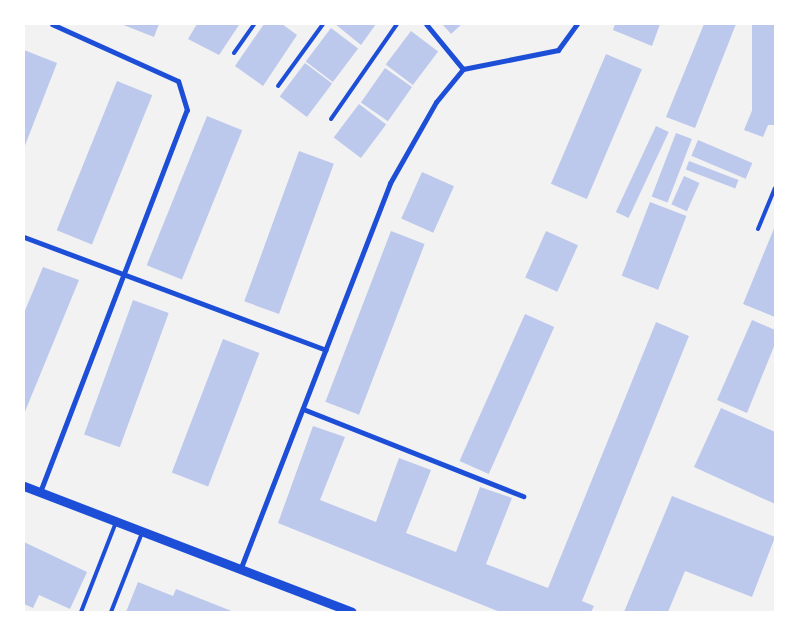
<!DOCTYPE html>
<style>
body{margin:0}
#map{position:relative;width:799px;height:636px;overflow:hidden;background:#f2f2f2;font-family:Rubik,sans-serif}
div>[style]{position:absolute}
.building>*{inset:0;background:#bdc9ec;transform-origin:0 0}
.service>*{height:4px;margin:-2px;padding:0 2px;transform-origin:2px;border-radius:2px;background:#1d4ed8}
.minor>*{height:5px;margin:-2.5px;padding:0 2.5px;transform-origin:2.5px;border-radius:2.5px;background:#1d4ed8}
.tertiary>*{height:9px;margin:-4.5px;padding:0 4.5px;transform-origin:4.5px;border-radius:4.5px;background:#1d4ed8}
span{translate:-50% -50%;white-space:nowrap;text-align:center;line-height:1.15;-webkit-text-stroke:4px #fff;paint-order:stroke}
.frame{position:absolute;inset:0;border:25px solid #fff;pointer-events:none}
</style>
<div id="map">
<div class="building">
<div style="clip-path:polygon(121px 24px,159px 24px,154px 37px)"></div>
<div style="clip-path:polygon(197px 24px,238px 24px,239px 25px,219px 55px,188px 39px)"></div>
<div style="clip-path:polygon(264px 24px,282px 24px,297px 35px,263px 86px,235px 66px)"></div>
<div style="clip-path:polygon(335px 24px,376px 24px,361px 45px)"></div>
<div style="clip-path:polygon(442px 24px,462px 24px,451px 34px)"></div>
<div style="clip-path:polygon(615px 24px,660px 24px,652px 46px,613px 30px)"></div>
<div style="clip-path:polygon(704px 24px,736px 24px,695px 128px,666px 117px)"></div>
<div style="left:752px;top:24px;width:22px;height:101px"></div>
<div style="left:331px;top:28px;width:34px;height:42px;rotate:37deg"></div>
<div style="left:411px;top:31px;width:34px;height:42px;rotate:37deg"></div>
<div style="clip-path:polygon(24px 50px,57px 63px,24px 148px)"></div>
<div style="left:606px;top:54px;width:39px;height:141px;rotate:23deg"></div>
<div style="clip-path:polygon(775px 55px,775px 108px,763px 137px,744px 130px)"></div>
<div style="left:305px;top:63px;width:34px;height:42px;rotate:37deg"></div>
<div style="left:385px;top:68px;width:33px;height:42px;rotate:35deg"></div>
<div style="left:117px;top:81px;width:38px;height:161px;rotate:22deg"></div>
<div style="left:359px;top:104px;width:34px;height:42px;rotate:37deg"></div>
<div style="left:207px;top:116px;width:38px;height:161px;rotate:22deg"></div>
<div style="left:656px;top:126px;width:14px;height:95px;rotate:25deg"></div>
<div style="left:676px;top:133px;width:17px;height:68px;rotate:21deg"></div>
<div style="left:698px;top:140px;width:59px;height:17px;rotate:23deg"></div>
<div style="left:299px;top:151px;width:37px;height:160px;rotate:20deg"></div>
<div style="left:689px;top:161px;width:53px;height:9px;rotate:21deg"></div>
<div style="left:422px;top:172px;width:35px;height:51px;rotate:24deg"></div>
<div style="left:684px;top:176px;width:17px;height:31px;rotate:24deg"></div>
<div style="left:650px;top:202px;width:39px;height:79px;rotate:21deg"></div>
<div style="clip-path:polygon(775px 226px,775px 317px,743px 304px)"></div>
<div style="left:391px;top:231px;width:36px;height:183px;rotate:21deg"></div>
<div style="left:546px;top:231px;width:35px;height:51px;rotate:24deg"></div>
<div style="clip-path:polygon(43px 267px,79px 280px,24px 414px,24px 313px)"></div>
<div style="left:133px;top:300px;width:38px;height:143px;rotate:20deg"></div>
<div style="left:525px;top:314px;width:32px;height:161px;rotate:24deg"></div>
<div style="clip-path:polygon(752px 320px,775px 330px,775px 344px,747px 413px,717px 400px)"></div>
<div style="clip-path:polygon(656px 322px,689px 336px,582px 601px,594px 606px,591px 612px,500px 612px,278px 523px,313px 426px,345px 437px,320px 500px,376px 522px,399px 458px,431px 470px,406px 533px,456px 552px,480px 487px,512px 498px,486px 564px,548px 588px)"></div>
<div style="left:223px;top:339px;width:39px;height:143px;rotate:21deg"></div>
<div style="clip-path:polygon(721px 408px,775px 432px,775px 504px,694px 467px)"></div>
<div style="clip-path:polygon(672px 496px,775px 537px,752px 597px,685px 571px,668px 612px,624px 612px)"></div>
<div style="clip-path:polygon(24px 542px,87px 572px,70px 609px,39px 595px,33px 608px,24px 604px)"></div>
<div style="clip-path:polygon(138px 582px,173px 596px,176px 589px,234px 612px,126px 612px)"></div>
</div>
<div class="service">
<div style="left:234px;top:53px;width:35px;rotate:-55deg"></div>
<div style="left:278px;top:86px;width:77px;rotate:-54deg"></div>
<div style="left:331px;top:119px;width:116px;rotate:-55.2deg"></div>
<div style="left:758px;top:229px;width:44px;rotate:-67.5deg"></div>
<div style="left:81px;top:612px;width:97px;rotate:-68.7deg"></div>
<div style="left:111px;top:612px;width:85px;rotate:-68.6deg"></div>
</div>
<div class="minor">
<div style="left:426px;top:24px;width:58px;rotate:50.6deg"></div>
<div style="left:24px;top:237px;width:322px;rotate:20.5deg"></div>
<div style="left:303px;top:409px;width:237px;rotate:21.6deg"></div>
<div style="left:40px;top:492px;width:409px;rotate:-69deg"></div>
<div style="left:187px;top:110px;width:30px;rotate:-107deg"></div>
<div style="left:178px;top:81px;width:138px;rotate:-155.7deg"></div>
<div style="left:240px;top:570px;width:415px;rotate:-68.8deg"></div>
<div style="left:390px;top:183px;width:93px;rotate:-60.4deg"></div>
<div style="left:436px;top:102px;width:43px;rotate:-50.7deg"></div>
<div style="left:463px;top:69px;width:97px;rotate:-11.3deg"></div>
<div style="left:558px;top:50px;width:32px;rotate:-54deg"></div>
</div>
<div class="tertiary">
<div style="left:24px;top:486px;width:351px;rotate:21deg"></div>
</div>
<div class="frame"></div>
</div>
